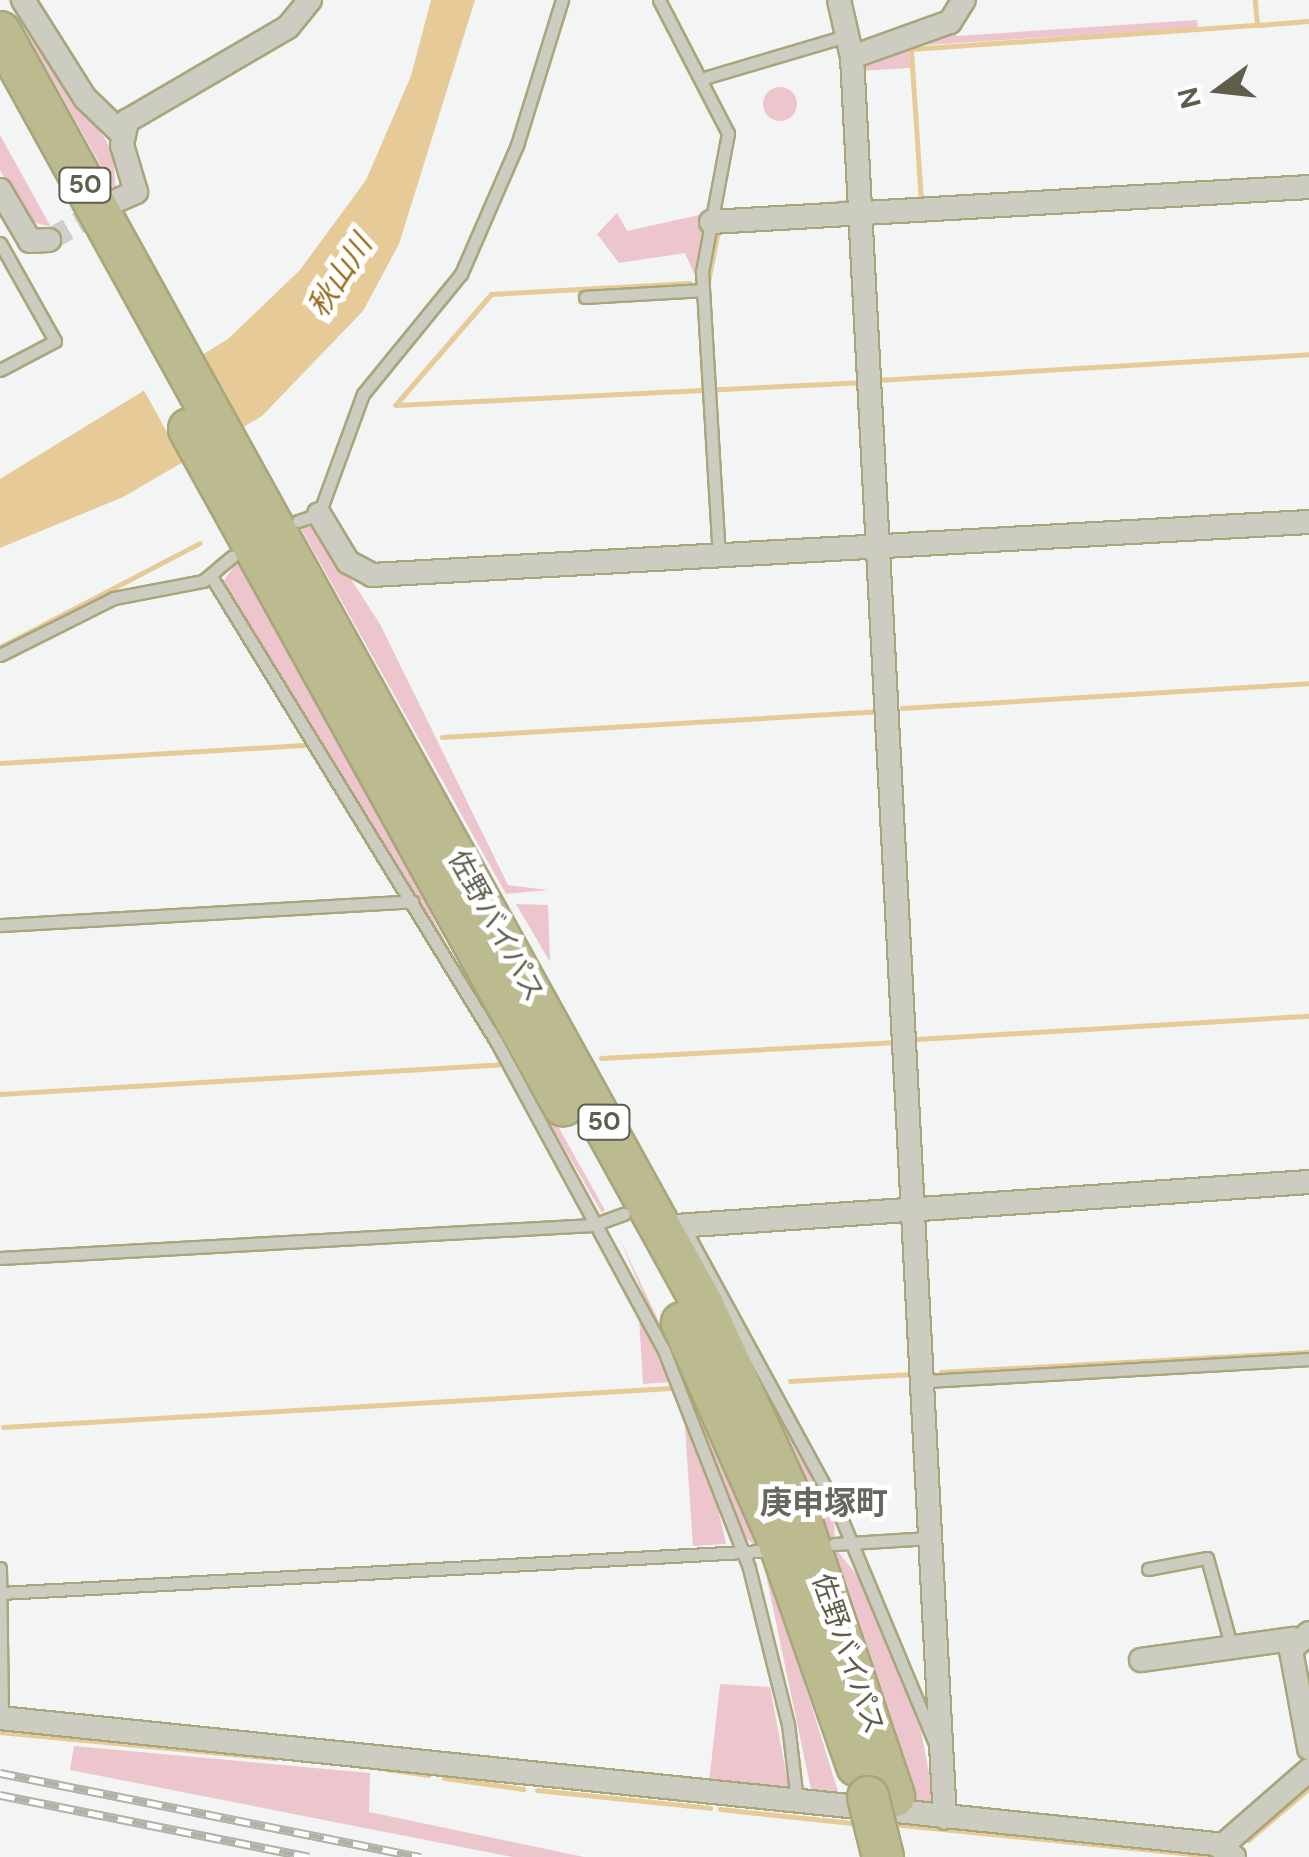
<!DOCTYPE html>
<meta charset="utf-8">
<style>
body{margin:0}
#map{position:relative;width:1309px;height:1857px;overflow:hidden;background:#f3f4f4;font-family:"DM Sans","Noto Sans JP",sans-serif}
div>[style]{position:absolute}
.green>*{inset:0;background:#edc6cd}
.round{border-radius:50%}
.water>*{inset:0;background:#e6ca97}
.pier>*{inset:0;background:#f3f4f4;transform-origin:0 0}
.stream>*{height:5px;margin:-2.5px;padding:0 2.5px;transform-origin:2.5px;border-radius:2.5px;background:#e6ca97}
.street-tunnel>*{height:22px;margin-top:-11px;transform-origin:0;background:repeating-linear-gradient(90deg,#cececa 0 22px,transparent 0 33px)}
.roads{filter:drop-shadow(2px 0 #a8a67a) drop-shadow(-2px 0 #a8a67a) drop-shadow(0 2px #a8a67a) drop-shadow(0 -2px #a8a67a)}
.lane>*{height:11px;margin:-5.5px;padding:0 5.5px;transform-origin:5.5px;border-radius:5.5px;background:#cdccc0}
.street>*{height:22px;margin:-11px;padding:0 11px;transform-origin:11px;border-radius:11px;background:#cdccc0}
.highway>*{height:40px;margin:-20px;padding:0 20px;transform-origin:20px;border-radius:20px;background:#bcba8f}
.rail>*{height:9px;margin-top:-4.5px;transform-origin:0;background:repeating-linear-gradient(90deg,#fff 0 15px,#b1b1a8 0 30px);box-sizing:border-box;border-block:2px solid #b1b1a8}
.bridges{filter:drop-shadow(2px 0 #a8a67a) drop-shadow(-2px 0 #a8a67a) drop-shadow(0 2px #a8a67a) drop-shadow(0 -2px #a8a67a)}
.highway-bridge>*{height:40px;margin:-20px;padding:0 20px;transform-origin:20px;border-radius:20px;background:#bcba8f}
span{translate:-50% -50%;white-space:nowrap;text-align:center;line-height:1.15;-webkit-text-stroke:10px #fff;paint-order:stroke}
.shield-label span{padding:2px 8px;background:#fff;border:2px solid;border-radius:8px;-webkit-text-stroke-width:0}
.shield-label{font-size:25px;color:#5f5d4c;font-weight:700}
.street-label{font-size:28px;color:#5f5d4c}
.water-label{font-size:30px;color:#966917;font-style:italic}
.quarter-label{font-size:32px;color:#67675f;font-weight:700}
.north{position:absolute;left:1169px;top:40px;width:100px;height:100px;-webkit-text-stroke:8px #fff;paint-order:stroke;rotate:255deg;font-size:28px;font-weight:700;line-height:40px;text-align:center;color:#5f5d4c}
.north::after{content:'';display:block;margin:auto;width:35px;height:45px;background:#5f5d4c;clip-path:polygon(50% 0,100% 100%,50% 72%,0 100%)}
</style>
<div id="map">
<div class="green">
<div style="clip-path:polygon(8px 0,19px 0,113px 152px,116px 193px)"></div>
<div style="clip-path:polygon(1197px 20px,1198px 28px,909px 46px,910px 68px,858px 71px,859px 62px,954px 29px,957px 36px)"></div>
<div style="clip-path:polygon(844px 56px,851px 205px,719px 213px,846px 200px)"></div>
<div class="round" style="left:763px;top:87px;width:34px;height:34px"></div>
<div style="clip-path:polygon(0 135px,51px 227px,28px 221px,0 170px)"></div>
<div style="clip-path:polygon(617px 213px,627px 231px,708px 213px,697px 280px,685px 253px,619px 263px,597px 234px)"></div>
<div style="clip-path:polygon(316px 525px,380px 624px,508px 885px,548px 890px,506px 894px,300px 527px)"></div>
<div style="clip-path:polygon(238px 561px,391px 836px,466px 982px,222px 583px)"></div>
<div style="clip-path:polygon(516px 904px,548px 905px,550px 962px)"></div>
<div style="clip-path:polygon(454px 941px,605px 1210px,602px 1213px,496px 1031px)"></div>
<div style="clip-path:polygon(619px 1237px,758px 1533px,840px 1798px,908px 1799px,742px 1345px,833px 1511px,836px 1549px,864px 1584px,921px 1731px,935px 1804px,813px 1799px,761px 1551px,745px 1537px)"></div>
<div style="clip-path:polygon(639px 1317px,670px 1382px,643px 1384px)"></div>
<div style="clip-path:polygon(684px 1412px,712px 1482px,726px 1544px,693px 1546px)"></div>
<div style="clip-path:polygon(720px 1684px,770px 1687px,789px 1789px,709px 1783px)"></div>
<div style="clip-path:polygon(74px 1746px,370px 1773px,369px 1812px,584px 1857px,513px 1857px,70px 1770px)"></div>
</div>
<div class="water">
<div style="clip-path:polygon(431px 0,475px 0,399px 244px,363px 311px,262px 416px,123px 497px,0 548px,0 479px,228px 339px,300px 270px,366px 180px,411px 76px)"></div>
</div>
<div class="pier">
<div style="left:201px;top:351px;width:92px;height:69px;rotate:61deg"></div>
</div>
<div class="stream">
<div style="left:1257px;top:25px;width:52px;rotate:-4.4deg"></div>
<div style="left:921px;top:201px;width:152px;rotate:-93.8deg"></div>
<div style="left:911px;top:49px;width:347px;rotate:-4deg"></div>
<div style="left:1257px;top:25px;width:25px;rotate:-95deg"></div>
<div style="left:708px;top:281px;width:51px;rotate:-78.7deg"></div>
<div style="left:877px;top:380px;width:433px;rotate:-3.4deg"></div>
<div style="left:397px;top:403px;width:144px;rotate:-49.2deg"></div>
<div style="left:491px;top:294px;width:199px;rotate:-3.2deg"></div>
<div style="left:395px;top:405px;width:467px;rotate:-2.8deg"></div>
<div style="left:0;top:647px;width:225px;rotate:-27.5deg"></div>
<div style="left:902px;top:708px;width:408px;rotate:-3.5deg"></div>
<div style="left:442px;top:737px;width:436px;rotate:-3.4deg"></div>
<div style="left:0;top:763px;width:308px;rotate:-3.4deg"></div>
<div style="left:917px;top:1039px;width:393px;rotate:-3.4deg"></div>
<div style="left:601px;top:1058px;width:296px;rotate:-3.1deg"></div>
<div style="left:0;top:1094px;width:499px;rotate:-3.4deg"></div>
<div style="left:941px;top:1372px;width:369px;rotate:-3.1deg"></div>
<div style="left:790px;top:1381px;width:123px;rotate:-3.3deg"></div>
<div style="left:3px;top:1427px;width:669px;rotate:-3.34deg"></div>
<div style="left:0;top:1732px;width:277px;rotate:5.4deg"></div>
<div style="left:386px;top:1769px;width:43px;rotate:7.9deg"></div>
<div style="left:444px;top:1778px;width:80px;rotate:7.9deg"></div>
<div style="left:537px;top:1790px;width:174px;rotate:5.9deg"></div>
<div style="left:720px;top:1809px;width:142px;rotate:6.1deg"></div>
<div style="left:892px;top:1824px;width:323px;rotate:5.7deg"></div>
<div style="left:1248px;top:1840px;width:80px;rotate:-40.4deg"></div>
</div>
<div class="street-tunnel">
<div style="left:49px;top:240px;width:67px;rotate:-29.6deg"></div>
</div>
<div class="roads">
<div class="lane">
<div style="left:659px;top:0;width:150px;rotate:62.6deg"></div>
<div style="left:728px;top:133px;width:141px;rotate:100.6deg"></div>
<div style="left:702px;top:272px;width:285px;rotate:86.6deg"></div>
<div style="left:704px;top:78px;width:151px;rotate:-16.5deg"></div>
<div style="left:0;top:243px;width:112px;rotate:60.7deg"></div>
<div style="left:55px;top:341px;width:62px;rotate:152.2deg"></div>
<div style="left:585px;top:297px;width:118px;rotate:-3.4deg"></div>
<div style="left:298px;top:521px;width:22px;rotate:-18deg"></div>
<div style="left:319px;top:514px;width:128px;rotate:-69.9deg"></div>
<div style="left:363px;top:394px;width:155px;rotate:-50.8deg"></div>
<div style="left:461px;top:274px;width:141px;rotate:-66.5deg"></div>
<div style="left:517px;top:145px;width:152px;rotate:-72.8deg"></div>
<div style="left:211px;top:576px;width:545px;rotate:58.5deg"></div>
<div style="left:496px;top:1041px;width:349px;rotate:61.5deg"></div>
<div style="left:663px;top:1348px;width:236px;rotate:68.6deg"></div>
<div style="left:749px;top:1568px;width:161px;rotate:76deg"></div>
<div style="left:788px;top:1724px;width:78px;rotate:83.3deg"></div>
<div style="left:0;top:655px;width:127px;rotate:-26.6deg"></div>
<div style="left:114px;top:598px;width:91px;rotate:-10.8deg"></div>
<div style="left:203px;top:581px;width:38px;rotate:-40deg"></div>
<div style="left:0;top:925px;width:413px;rotate:-3.3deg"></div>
<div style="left:683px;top:1226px;width:321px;rotate:61.4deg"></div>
<div style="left:837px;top:1508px;width:255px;rotate:67.4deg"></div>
<div style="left:0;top:1258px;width:594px;rotate:-3.19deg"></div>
<div style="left:593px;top:1225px;width:33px;rotate:-20deg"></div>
<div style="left:928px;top:1381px;width:382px;rotate:-3.3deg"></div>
<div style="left:834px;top:1544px;width:96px;rotate:-3.6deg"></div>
<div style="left:0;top:1568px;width:150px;rotate:89.2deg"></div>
<div style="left:1148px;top:1569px;width:60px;rotate:-10.6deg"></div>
<div style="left:1207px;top:1558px;width:90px;rotate:74.6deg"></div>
<div style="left:1px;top:1593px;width:761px;rotate:-3.16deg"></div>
</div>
<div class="street">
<div style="left:23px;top:0;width:116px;rotate:57.7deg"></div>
<div style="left:85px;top:98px;width:49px;rotate:44.2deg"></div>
<div style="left:839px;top:0;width:58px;rotate:77.2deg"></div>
<div style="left:852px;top:57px;width:1763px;rotate:86.98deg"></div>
<div style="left:852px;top:57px;width:104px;rotate:-19.7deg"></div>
<div style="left:950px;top:22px;width:26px;rotate:-58deg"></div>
<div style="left:0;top:190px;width:59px;rotate:59.5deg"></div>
<div style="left:30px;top:241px;width:19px;rotate:-3deg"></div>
<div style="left:118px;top:200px;width:20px;rotate:-24deg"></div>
<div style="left:136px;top:192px;width:49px;rotate:-106.6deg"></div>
<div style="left:122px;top:145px;width:25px;rotate:-78deg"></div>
<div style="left:127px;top:121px;width:186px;rotate:-30.3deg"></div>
<div style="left:288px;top:27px;width:35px;rotate:-51deg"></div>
<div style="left:711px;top:222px;width:599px;rotate:-3.35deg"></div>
<div style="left:319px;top:514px;width:56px;rotate:58.9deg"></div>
<div style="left:348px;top:562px;width:27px;rotate:28deg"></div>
<div style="left:372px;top:575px;width:938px;rotate:-3.24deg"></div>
<div style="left:662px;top:1227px;width:649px;rotate:-3.98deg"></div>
<div style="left:1309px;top:1633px;width:25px;rotate:137deg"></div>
<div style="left:1291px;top:1650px;width:100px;rotate:79.6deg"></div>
<div style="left:1141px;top:1660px;width:153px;rotate:-7.9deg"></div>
<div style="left:0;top:1718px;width:1222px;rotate:5.92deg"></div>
<div style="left:1215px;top:1844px;width:23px;rotate:34deg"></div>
<div style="left:1222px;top:1846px;width:116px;rotate:-41.1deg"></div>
</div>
<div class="highway">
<div style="left:0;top:32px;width:1454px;rotate:61.09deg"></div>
<div style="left:703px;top:1305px;width:236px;rotate:65.5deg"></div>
<div style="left:801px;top:1520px;width:292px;rotate:71.4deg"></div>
<div style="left:189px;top:429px;width:773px;rotate:61.05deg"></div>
<div style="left:682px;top:1323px;width:237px;rotate:66.1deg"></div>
<div style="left:778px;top:1540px;width:239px;rotate:70.7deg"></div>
</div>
</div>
<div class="rail">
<div style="left:0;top:1773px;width:429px;rotate:11.3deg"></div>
<div style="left:0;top:1795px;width:315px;rotate:11.3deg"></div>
</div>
<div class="bridges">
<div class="highway-bridge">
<div style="left:868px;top:1797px;width:62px;rotate:76deg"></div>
</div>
</div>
<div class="shield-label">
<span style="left:85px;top:185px">50</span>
<span style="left:604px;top:1122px">50</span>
</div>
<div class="street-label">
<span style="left:496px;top:926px;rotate:61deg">佐野バイパス</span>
<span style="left:848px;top:1654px;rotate:71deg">佐野バイパス</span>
</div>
<div class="water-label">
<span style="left:340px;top:276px;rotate:-57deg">秋山川</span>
</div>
<div class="quarter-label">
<span style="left:824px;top:1503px">庚申塚町</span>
</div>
<div class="north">N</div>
</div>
